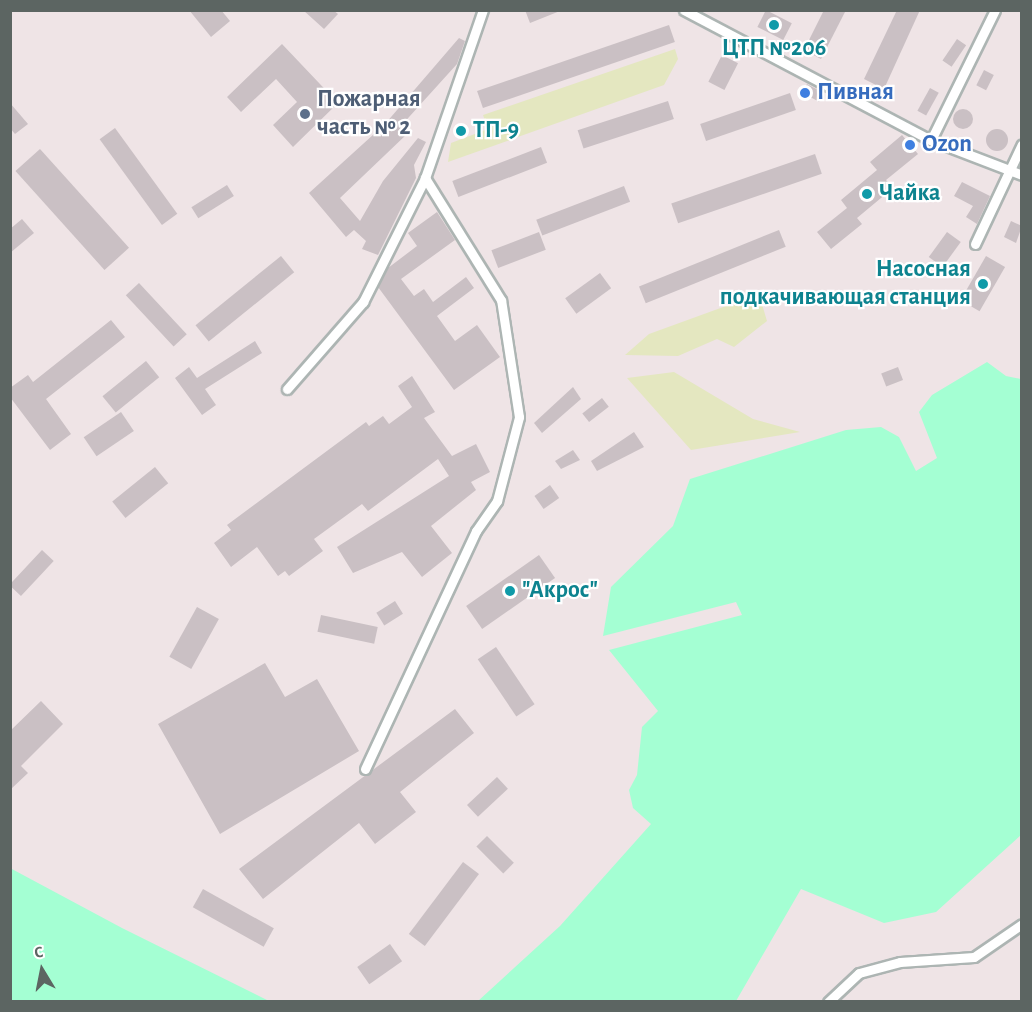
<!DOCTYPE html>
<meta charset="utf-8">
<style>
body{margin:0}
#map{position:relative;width:1032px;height:1012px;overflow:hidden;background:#efe4e6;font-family:"Alegreya Sans",sans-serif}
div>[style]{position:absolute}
.green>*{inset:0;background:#e4e7c0}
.water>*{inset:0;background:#a4ffd3}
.building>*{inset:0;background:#cac0c4;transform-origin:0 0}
.round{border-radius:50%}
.roads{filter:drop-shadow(2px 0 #adb5b3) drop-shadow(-2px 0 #adb5b3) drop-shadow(0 2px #adb5b3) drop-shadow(0 -2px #adb5b3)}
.street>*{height:9px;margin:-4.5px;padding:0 4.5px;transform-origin:4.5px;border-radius:4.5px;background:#fff}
.dots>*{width:16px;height:16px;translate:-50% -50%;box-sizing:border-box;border:3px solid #fff;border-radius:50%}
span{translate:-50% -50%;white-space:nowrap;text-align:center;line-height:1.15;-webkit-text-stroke:4.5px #fff;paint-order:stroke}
.culture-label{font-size:24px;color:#0d838f;font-weight:700}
.left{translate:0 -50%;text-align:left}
.right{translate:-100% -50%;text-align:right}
.shop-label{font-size:24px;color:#366cbe;font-weight:700}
.service-label{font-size:24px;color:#4e5e75;font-weight:700}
.frame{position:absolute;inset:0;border:12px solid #5c6562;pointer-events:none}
.north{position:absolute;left:12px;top:940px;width:60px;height:60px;-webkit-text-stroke:4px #fff;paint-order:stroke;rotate:350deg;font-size:16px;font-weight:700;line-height:24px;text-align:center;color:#5c6562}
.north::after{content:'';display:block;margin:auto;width:21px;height:27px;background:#5c6562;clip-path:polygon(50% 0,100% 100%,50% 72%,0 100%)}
</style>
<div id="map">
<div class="green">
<div style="clip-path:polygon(675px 49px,678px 59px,664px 85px,448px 162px,451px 143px,488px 129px,483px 115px)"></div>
<div style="clip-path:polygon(759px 294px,767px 321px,734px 347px,717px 339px,678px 356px,625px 355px,649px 334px)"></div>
<div style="clip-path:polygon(674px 372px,753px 419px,800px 432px,691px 450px,627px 378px)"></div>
</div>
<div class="water">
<div style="clip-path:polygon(987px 362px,1006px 376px,1021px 379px,1021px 835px,936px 912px,884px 923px,801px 889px,736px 1001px,478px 1001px,560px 926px,651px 824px,633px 808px,629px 790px,637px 775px,642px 727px,658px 711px,609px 650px,742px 615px,736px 602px,603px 636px,611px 587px,673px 526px,690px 479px,846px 430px,881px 427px,899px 437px,916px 471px,937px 458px,919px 412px,932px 395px)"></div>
<div style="clip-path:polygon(10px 868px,122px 928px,269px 1001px,11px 1001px)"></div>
</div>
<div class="building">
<div style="clip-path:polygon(189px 10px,221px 10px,230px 21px,211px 37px)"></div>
<div style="clip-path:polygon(303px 10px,333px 10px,338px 14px,324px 29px)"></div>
<div style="clip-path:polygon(525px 10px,560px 10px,560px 11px,530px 23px)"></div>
<div style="left:766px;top:10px;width:29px;height:19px;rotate:27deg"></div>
<div style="clip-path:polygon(824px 10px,846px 10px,821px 59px,804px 50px)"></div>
<div style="clip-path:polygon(897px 10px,920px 10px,884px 89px,864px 79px)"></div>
<div style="left:669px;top:25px;width:18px;height:203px;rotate:71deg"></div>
<div style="clip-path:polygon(459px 38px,465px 41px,457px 64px,400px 127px,407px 134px,340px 198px,360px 221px,383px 181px,418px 138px,426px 142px,414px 165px,416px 178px,378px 255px,362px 249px,366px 241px,354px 230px,346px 237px,309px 193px,385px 124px)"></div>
<div style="left:957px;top:39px;width:11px;height:26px;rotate:34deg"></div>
<div style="clip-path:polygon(282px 44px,338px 103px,293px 147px,273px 125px,297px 102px,276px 79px,241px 112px,227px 97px)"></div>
<div style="left:722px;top:55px;width:18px;height:30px;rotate:27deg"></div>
<div style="left:984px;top:70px;width:11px;height:17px;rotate:27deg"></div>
<div style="left:807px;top:84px;width:19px;height:10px;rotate:28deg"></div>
<div style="left:930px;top:88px;width:10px;height:26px;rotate:29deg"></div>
<div style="left:790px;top:93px;width:18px;height:95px;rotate:71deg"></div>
<div style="left:668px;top:101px;width:19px;height:95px;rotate:72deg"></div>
<div style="clip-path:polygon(10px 103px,28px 124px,15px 134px,10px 128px)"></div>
<div class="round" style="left:953px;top:109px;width:20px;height:20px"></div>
<div style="left:115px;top:128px;width:106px;height:19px;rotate:54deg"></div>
<div class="round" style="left:986px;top:129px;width:22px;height:22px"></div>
<div style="clip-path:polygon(902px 135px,918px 154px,886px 180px,893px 188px,857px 218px,862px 224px,831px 249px,817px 232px,847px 208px,841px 200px,877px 170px,870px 162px)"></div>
<div style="left:541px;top:147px;width:17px;height:95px;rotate:69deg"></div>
<div style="left:40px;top:149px;width:133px;height:33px;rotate:48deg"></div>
<div style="left:815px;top:154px;width:21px;height:152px;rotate:71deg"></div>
<div style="clip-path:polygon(962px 182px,990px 196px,977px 224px,966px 217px,973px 206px,954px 196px)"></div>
<div style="left:227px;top:185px;width:13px;height:42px;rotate:58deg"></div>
<div style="left:624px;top:186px;width:17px;height:94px;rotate:69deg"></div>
<div style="clip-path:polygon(437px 212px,455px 240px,401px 279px,414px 296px,424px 289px,433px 302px,466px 277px,474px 288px,437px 316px,455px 341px,477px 325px,500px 357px,454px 390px,378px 287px,388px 268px,417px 246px,408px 233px)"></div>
<div style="clip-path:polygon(22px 219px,34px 233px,10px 253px,10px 229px)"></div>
<div style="clip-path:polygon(1011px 221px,1022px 226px,1016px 243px,1004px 237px)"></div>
<div style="left:779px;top:230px;width:18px;height:151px;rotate:68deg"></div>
<div style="left:539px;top:232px;width:19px;height:51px;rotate:69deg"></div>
<div style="left:947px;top:232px;width:17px;height:31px;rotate:36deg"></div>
<div style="left:281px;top:256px;width:21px;height:110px;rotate:51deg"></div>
<div style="left:986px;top:256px;width:22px;height:51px;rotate:30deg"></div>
<div style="left:600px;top:273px;width:19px;height:43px;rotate:54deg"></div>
<div style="left:139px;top:283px;width:70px;height:18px;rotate:47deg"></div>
<div style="clip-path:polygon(111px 320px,125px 337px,46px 399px,71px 434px,50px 450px,10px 397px,10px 388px,28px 375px,33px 382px)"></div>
<div style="clip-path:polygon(255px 341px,262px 353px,205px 389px,216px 405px,202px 415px,175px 378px,189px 367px,197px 378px)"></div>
<div style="left:146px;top:361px;width:21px;height:56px;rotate:51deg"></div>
<div style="left:898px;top:367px;width:14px;height:18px;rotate:69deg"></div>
<div style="clip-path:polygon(412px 376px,435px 412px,424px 418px,452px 456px,476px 444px,490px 472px,471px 482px,476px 490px,431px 526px,452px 553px,422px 577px,402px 552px,353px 573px,337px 547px,449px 476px,438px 459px,368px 511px,362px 504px,314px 539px,323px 551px,289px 576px,285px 571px,278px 576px,257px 547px,231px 567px,214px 543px,231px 530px,227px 525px,366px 422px,369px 426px,383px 416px,389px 424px,412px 407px,398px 386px)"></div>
<div style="clip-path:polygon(573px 387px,581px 399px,542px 433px,534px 423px)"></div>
<div style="left:602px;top:398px;width:11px;height:25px;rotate:52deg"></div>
<div style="left:121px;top:412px;width:23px;height:45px;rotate:56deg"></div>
<div style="clip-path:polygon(634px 432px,644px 447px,597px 471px,591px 461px)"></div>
<div style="clip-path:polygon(573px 450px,580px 460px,561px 469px,555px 461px)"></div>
<div style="left:155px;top:467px;width:21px;height:55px;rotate:51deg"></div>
<div style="left:550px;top:485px;width:16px;height:19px;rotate:55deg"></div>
<div style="left:42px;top:550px;width:16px;height:48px;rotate:43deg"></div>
<div style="left:539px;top:555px;width:28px;height:89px;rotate:55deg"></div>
<div style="left:395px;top:601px;width:15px;height:22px;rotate:58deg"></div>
<div style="left:197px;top:607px;width:25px;height:57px;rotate:29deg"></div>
<div style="left:321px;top:615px;width:58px;height:17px;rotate:12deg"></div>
<div style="left:496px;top:647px;width:69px;height:22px;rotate:56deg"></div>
<div style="clip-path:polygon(265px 663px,285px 697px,317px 679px,359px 751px,220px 834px,158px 724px)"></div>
<div style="clip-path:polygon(41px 701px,63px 724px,21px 766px,28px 773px,10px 790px,10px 731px)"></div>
<div style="clip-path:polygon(455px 709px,474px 733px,400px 792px,416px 812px,375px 844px,359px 823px,263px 899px,239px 869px)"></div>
<div style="left:497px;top:777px;width:16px;height:41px;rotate:47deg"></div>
<div style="left:487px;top:836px;width:38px;height:15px;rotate:45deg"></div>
<div style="left:463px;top:862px;width:20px;height:90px;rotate:37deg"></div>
<div style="left:203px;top:889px;width:81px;height:21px;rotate:29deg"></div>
<div style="left:390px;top:944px;width:21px;height:40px;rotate:55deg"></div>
</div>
<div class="roads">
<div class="street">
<div style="left:684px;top:10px;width:279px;rotate:27.8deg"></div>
<div style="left:931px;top:140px;width:97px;rotate:21deg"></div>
<div style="left:931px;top:140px;width:145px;rotate:-63.8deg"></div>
<div style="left:975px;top:244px;width:110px;rotate:-64.8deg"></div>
<div style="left:287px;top:389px;width:116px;rotate:-48.9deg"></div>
<div style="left:363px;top:302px;width:139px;rotate:-63.4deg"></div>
<div style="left:425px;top:178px;width:178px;rotate:-71deg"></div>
<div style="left:365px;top:769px;width:263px;rotate:-65deg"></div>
<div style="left:476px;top:531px;width:37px;rotate:-55deg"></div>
<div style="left:497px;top:501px;width:87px;rotate:-75.3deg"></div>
<div style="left:519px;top:417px;width:118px;rotate:-98.7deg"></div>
<div style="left:501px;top:300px;width:144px;rotate:-121.9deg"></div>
<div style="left:828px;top:1002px;width:42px;rotate:-43.1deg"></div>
<div style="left:859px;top:973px;width:42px;rotate:-15deg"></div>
<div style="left:900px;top:962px;width:74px;rotate:-3.9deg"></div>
<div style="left:974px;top:957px;width:58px;rotate:-34.5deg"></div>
</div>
</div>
<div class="dots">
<div style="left:774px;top:25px;background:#0f9aa8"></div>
<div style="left:805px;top:93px;background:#3f7fe0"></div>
<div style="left:305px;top:114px;background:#5c6f8a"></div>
<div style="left:461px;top:131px;background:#0f9aa8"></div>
<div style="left:910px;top:145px;background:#3f7fe0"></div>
<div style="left:867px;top:194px;background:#0f9aa8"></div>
<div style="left:983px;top:284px;background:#0f9aa8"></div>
<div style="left:510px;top:591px;background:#0f9aa8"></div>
</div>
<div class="culture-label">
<span style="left:774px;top:49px">ЦТП №206</span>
<span class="left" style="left:473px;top:131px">ТП-9</span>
<span class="left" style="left:879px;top:194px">Чайка</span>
<span class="right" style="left:971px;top:284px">Насосная<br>подкачивающая станция</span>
<span class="left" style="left:522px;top:591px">"Акрос"</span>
</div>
<div class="shop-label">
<span class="left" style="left:817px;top:93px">Пивная</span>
<span class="left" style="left:922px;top:145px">Ozon</span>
</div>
<div class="service-label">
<span class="left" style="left:317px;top:114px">Пожарная<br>часть № 2</span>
</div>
<div class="frame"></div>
<div class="north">С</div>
</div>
